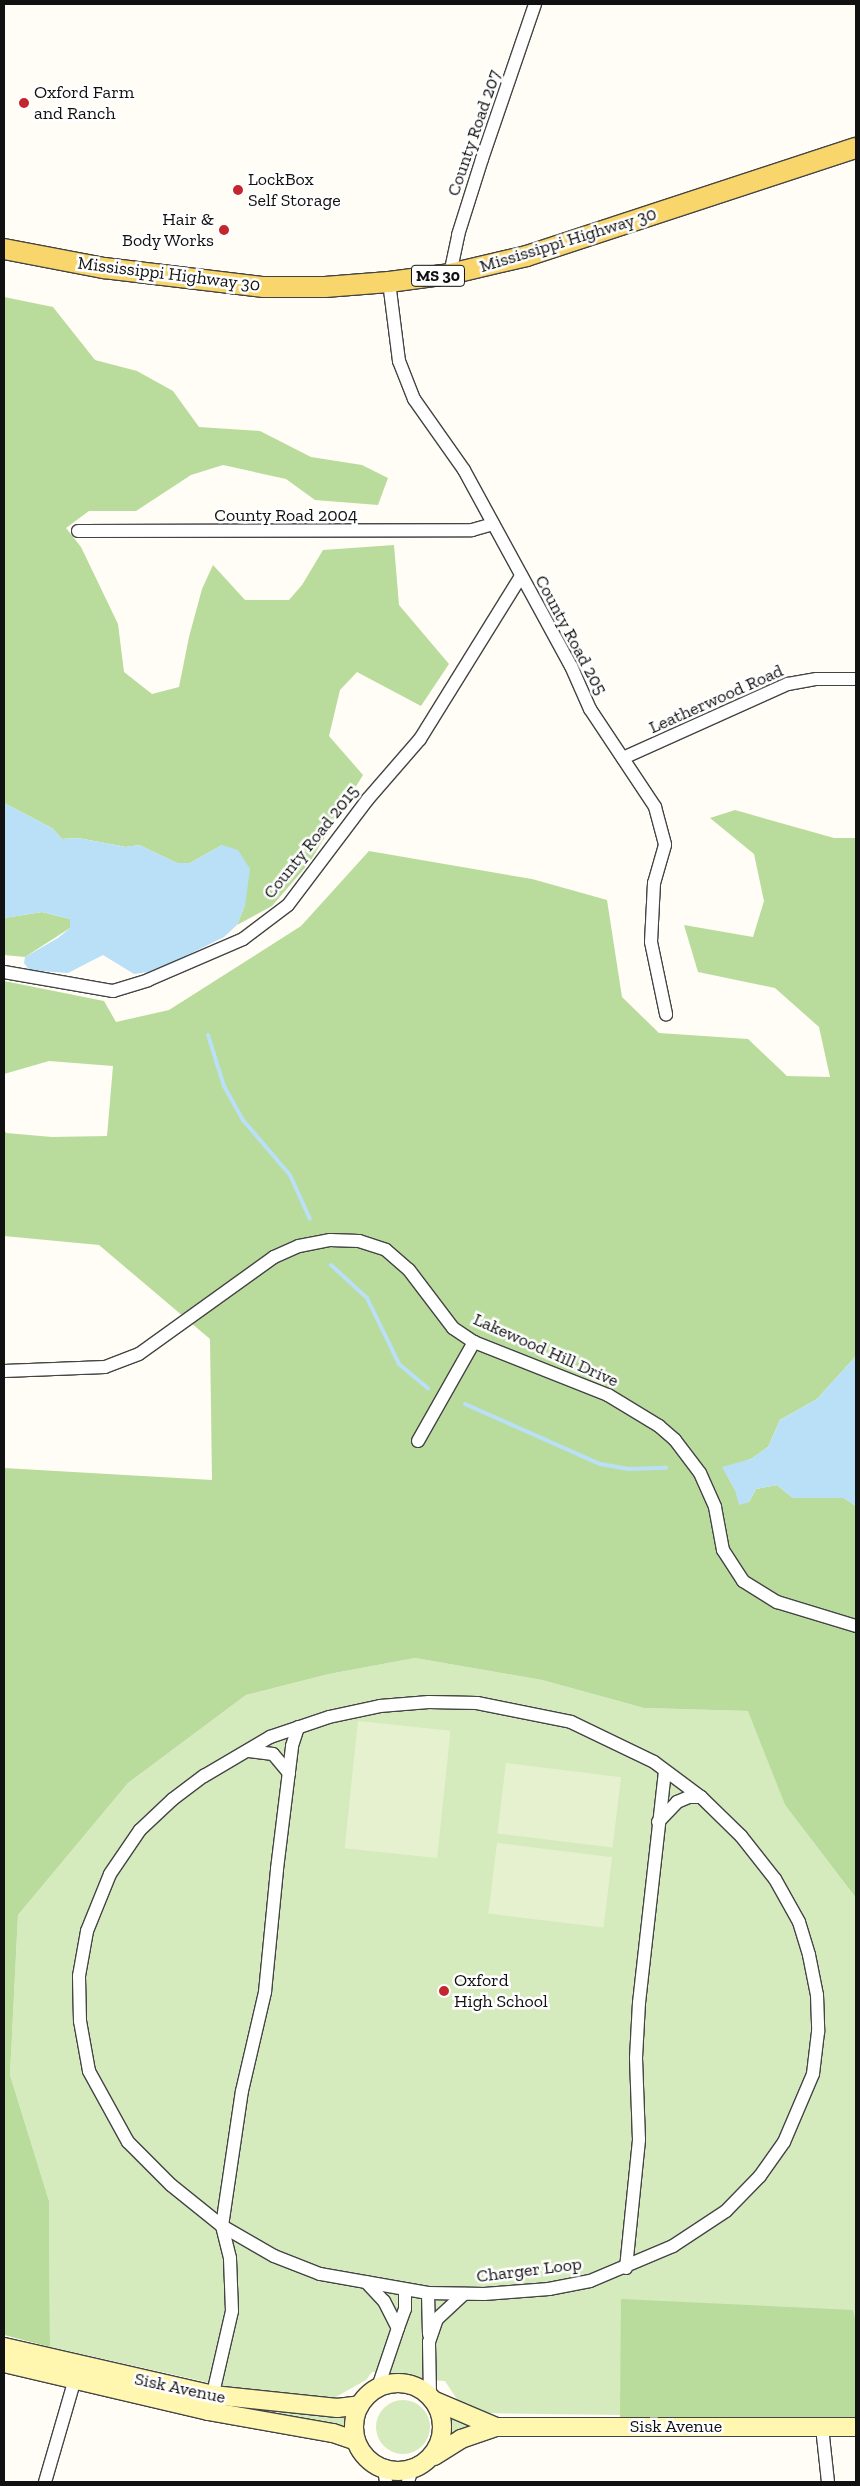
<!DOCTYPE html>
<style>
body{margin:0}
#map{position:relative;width:860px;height:2486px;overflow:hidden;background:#fffdf5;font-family:"Zilla Slab",serif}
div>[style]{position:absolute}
.green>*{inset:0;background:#d5ebbd}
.round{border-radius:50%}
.forest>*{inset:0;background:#b9dc9c}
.pitch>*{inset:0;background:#e6f2cf;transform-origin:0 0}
.water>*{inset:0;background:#b9e0f7}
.stream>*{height:4px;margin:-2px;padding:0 2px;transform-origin:2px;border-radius:2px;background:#b9e0f7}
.roads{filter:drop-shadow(1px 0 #444) drop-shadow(-1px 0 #444) drop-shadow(0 1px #444) drop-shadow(0 -1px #444)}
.street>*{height:12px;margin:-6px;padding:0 6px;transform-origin:6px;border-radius:6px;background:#fff}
.secondary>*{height:18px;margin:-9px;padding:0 9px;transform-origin:9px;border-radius:9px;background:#fff6b0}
.secondary>.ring{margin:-9px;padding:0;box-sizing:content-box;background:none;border:18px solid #fff6b0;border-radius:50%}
.primary>*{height:20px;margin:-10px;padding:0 10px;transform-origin:10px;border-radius:10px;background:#f9d66b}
.dots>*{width:14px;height:14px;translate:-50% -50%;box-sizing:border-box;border:2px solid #fff;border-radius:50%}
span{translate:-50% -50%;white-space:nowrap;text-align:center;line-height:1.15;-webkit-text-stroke:5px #fff;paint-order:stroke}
.shield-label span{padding:1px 4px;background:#fff;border:1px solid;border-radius:4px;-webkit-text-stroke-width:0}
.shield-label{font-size:16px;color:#111;font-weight:700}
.poi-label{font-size:18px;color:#111}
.left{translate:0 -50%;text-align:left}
.right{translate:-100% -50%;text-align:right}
.street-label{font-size:18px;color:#111}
.frame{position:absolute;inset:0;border:5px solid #111;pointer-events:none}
</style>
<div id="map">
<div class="green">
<div style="clip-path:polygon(415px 1658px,542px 1680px,644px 1708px,749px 1711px,785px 1805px,856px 1898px,856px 2418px,477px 2413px,462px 2407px,445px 2381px,424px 2380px,407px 2374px,372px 2372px,366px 2380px,334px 2398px,255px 2393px,50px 2347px,49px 2201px,10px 2075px,18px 1915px,128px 1783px,246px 1695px,329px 1674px)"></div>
<div class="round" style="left:376px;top:2400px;width:54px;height:54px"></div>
<div style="clip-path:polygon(230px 2403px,322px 2417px,354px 2411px,352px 2432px,227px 2408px)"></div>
<div style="clip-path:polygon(443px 2413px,466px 2424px,478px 2426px,441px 2447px,445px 2432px)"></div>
</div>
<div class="forest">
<div style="clip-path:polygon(4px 297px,53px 307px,95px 360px,137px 371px,173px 391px,199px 427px,260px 431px,311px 457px,362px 465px,388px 478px,378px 505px,315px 500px,286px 479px,223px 465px,191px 475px,136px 511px,89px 511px,66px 528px,81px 547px,118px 624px,124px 672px,152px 694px,179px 687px,189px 637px,202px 589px,213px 565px,245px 600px,289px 600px,302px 585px,323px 550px,394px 545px,399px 605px,449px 664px,421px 706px,357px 672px,340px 690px,329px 736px,363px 775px,309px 863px,272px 906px,237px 925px,245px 905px,222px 845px,190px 863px,177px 863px,139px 845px,126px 847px,78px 838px,62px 839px,52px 828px,4px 803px)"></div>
<div style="clip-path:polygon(735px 810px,834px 838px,856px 838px,856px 1356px,817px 1399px,780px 1420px,768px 1447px,751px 1459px,723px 1468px,735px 1490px,749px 1502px,756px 1489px,777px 1485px,793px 1498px,844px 1498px,856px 1506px,856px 1898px,785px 1805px,748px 1711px,644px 1708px,542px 1680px,415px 1658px,329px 1674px,246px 1695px,128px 1783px,18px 1915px,10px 2075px,49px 2201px,50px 2347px,4px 2335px,4px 1468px,212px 1480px,210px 1339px,99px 1245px,4px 1236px,4px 1128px,6px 1133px,52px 1137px,107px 1136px,113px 1066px,49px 1061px,4px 1074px,4px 981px,104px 1001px,116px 1022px,169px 1010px,301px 926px,369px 851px,532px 879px,607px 900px,622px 997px,659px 1033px,748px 1039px,787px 1076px,830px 1077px,819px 1027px,775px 988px,698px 972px,684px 925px,753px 937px,764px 901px,754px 854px,710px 818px)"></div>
<div style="clip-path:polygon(42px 912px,70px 919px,70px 928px,25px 957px,4px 955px,4px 918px)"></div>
<div style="clip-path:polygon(621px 2299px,853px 2310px,856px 2323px,856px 2419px,620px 2417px)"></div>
</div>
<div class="pitch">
<div style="left:358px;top:1721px;width:93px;height:128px;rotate:6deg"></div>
<div style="left:506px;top:1763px;width:116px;height:71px;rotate:7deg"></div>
<div style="left:497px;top:1843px;width:116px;height:71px;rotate:7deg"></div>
</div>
<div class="water">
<div style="clip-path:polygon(4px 803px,52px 828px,62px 839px,78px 838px,126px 847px,139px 845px,177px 863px,190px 863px,222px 845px,238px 850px,250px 869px,245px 905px,237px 925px,224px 937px,155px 971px,134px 974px,103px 955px,68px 973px,29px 970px,24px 963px,25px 957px,58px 938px,70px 928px,70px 919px,42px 912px,4px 918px)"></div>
<div style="clip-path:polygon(856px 1356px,856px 1506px,844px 1498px,793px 1498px,777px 1485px,756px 1489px,749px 1502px,739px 1505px,735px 1490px,722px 1467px,751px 1459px,768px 1447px,780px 1420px,817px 1399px)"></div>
</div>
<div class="stream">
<div style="left:208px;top:1035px;width:53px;rotate:72.6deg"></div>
<div style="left:224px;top:1086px;width:39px;rotate:61deg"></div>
<div style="left:243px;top:1120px;width:72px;rotate:49.5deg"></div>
<div style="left:290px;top:1175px;width:48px;rotate:65.6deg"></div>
<div style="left:331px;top:1265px;width:49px;rotate:42.5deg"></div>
<div style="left:367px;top:1298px;width:73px;rotate:64.1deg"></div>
<div style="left:399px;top:1364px;width:38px;rotate:40deg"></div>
<div style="left:465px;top:1404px;width:148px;rotate:24deg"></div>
<div style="left:600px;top:1464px;width:29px;rotate:10deg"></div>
<div style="left:629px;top:1469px;width:37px;rotate:-2deg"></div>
</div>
<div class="roads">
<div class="street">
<div style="left:450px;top:274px;width:40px;rotate:-78deg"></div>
<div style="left:458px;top:235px;width:80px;rotate:-72.5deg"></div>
<div style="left:482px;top:159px;width:164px;rotate:-71.1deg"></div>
<div style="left:389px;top:282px;width:80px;rotate:82.8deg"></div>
<div style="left:399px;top:361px;width:41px;rotate:68.5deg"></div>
<div style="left:414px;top:399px;width:87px;rotate:54.8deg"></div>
<div style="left:464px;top:470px;width:223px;rotate:61.4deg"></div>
<div style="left:571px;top:666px;width:47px;rotate:66.2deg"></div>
<div style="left:590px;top:709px;width:118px;rotate:56.4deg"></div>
<div style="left:655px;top:807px;width:39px;rotate:75deg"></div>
<div style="left:665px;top:845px;width:40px;rotate:106deg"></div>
<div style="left:654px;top:883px;width:59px;rotate:92.9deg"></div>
<div style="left:651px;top:942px;width:74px;rotate:78.2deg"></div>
<div style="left:78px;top:531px;width:394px;rotate:-0.1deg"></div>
<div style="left:472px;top:530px;width:22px;rotate:-16deg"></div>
<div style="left:623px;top:758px;width:181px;rotate:-24.2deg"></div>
<div style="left:788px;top:684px;width:29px;rotate:-10deg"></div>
<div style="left:817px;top:679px;width:37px"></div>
<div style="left:4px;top:972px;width:111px;rotate:9.9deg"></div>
<div style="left:113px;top:991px;width:37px;rotate:-17deg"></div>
<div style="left:148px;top:980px;width:103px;rotate:-23.3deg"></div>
<div style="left:243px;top:939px;width:56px;rotate:-37.1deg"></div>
<div style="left:288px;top:905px;width:133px;rotate:-53deg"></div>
<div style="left:368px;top:799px;width:79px;rotate:-49.1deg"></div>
<div style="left:420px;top:739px;width:192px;rotate:-58.2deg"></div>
<div style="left:4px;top:1371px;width:101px;rotate:-2.3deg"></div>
<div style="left:105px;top:1367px;width:36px;rotate:-21deg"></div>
<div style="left:139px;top:1354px;width:166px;rotate:-35.7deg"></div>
<div style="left:274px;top:1257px;width:27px;rotate:-24deg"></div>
<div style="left:299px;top:1246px;width:32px;rotate:-11deg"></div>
<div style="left:330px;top:1240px;width:29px;rotate:2deg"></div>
<div style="left:359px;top:1241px;width:28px;rotate:18deg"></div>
<div style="left:386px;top:1250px;width:30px;rotate:41deg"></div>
<div style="left:409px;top:1270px;width:73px;rotate:52.8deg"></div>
<div style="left:453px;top:1328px;width:25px;rotate:34deg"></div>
<div style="left:474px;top:1342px;width:144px;rotate:21.6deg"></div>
<div style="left:608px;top:1395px;width:60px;rotate:31.3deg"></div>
<div style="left:659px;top:1426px;width:21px;rotate:41deg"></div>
<div style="left:675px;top:1440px;width:41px;rotate:52.9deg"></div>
<div style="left:700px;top:1473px;width:37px;rotate:66deg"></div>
<div style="left:715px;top:1507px;width:44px;rotate:79.5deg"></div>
<div style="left:723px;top:1550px;width:37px;rotate:57deg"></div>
<div style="left:743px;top:1581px;width:40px;rotate:32deg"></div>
<div style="left:777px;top:1602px;width:83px;rotate:16.9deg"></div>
<div style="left:418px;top:1441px;width:114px;rotate:-60.5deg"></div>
<div style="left:429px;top:1702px;width:48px;rotate:1.2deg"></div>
<div style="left:477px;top:1703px;width:96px;rotate:11.4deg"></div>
<div style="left:571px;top:1722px;width:92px;rotate:25.7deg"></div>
<div style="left:654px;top:1762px;width:59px;rotate:36.7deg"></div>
<div style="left:701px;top:1797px;width:56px;rotate:44.3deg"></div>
<div style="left:741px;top:1836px;width:55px;rotate:51.7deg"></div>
<div style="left:775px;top:1879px;width:49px;rotate:60.8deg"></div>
<div style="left:799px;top:1922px;width:34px;rotate:73deg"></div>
<div style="left:809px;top:1955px;width:41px;rotate:78.7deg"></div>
<div style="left:817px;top:1995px;width:37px;rotate:88deg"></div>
<div style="left:818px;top:2032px;width:42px;rotate:96.8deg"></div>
<div style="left:813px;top:2074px;width:74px;rotate:113.1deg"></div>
<div style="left:784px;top:2142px;width:42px;rotate:125.2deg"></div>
<div style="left:760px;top:2176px;width:49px;rotate:134.2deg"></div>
<div style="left:726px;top:2211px;width:64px;rotate:146.6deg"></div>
<div style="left:673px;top:2246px;width:90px;rotate:157.1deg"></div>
<div style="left:590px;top:2281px;width:42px;rotate:169deg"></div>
<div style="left:549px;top:2289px;width:65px;rotate:175.6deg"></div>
<div style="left:484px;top:2294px;width:56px;rotate:-179deg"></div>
<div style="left:428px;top:2293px;width:110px;rotate:-170deg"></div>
<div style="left:320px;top:2274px;width:49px;rotate:-158.6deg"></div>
<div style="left:274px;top:2256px;width:60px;rotate:-150deg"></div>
<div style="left:222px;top:2226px;width:65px;rotate:-141.2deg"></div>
<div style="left:171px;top:2185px;width:61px;rotate:-135deg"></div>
<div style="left:128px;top:2142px;width:81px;rotate:-118.8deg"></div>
<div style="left:89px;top:2071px;width:51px;rotate:-100.2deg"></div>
<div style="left:80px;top:2021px;width:45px;rotate:-91.3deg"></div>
<div style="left:79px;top:1976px;width:46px;rotate:-79.9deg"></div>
<div style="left:87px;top:1931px;width:61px;rotate:-68deg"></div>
<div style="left:110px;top:1874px;width:53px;rotate:-55.7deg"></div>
<div style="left:140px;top:1830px;width:45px;rotate:-43.2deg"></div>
<div style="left:173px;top:1799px;width:39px;rotate:-37deg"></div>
<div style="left:204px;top:1776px;width:77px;rotate:-30.6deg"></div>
<div style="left:270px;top:1737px;width:62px;rotate:-18.7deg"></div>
<div style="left:329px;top:1717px;width:52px;rotate:-12.2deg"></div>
<div style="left:380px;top:1706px;width:49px;rotate:-4.7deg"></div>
<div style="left:249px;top:1751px;width:24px;rotate:7deg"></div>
<div style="left:273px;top:1754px;width:25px;rotate:50deg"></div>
<div style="left:658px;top:1822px;width:28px;rotate:-46deg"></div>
<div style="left:677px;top:1802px;width:13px;rotate:-23deg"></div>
<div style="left:689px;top:1797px;width:12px"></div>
<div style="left:626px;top:2268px;width:129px;rotate:-84.2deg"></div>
<div style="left:639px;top:2140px;width:82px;rotate:-92.1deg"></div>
<div style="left:636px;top:2058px;width:55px;rotate:-86.9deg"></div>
<div style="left:639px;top:2003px;width:233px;rotate:-83.6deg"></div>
<div style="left:366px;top:2282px;width:26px;rotate:47deg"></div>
<div style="left:384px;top:2301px;width:30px;rotate:63deg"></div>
<div style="left:398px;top:2328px;width:62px;rotate:108.7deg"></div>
<div style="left:428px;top:2293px;width:41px;rotate:88.6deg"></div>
<div style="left:398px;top:2328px;width:20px;rotate:-70deg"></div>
<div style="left:405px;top:2309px;width:19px;rotate:-90deg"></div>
<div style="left:430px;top:2395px;width:53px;rotate:-91.1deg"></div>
<div style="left:429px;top:2342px;width:24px;rotate:-71deg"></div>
<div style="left:437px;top:2319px;width:37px;rotate:-43deg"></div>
<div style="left:211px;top:2402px;width:93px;rotate:-77deg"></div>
<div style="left:232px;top:2311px;width:53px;rotate:-92.2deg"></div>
<div style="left:230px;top:2258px;width:33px;rotate:-104deg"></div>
<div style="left:222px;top:2226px;width:136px;rotate:-81.6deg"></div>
<div style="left:242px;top:2091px;width:102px;rotate:-76.9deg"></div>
<div style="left:265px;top:1992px;width:124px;rotate:-84.4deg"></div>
<div style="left:277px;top:1869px;width:124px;rotate:-83deg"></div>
<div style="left:292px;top:1746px;width:20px;rotate:-72deg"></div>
<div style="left:822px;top:2427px;width:55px;rotate:83.8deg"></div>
<div style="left:384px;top:2469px;width:13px;rotate:81deg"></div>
<div style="left:45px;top:2482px;width:115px;rotate:-73.8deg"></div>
<div style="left:408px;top:2482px;width:14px;rotate:-73deg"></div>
</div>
<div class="secondary">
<div style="left:4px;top:2347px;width:214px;rotate:12.9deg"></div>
<div style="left:213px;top:2395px;width:125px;rotate:6deg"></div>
<div style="left:337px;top:2408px;width:23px;rotate:-7deg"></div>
<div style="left:4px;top:2363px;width:210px;rotate:13.2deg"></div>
<div style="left:208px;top:2411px;width:127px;rotate:10deg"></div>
<div style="left:333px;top:2433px;width:24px;rotate:19deg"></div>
<div class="ring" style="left:354px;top:2383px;width:70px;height:70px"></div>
<div style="left:435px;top:2401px;width:66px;rotate:23.1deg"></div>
<div style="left:496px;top:2427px;width:360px"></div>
<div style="left:434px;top:2456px;width:32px;rotate:-32deg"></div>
<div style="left:461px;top:2439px;width:37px;rotate:-19deg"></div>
</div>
<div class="primary">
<div style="left:4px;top:249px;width:102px;rotate:10.8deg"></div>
<div style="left:104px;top:268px;width:161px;rotate:6.8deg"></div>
<div style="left:264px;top:287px;width:61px"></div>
<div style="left:325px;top:287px;width:64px;rotate:-4.5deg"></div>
<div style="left:389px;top:282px;width:62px;rotate:-7.5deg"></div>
<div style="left:450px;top:274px;width:79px;rotate:-13.2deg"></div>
<div style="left:527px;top:256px;width:346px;rotate:-18.2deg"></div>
</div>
</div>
<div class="dots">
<div style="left:24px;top:103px;background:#c4262e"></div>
<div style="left:238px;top:190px;background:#c4262e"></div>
<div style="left:224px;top:230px;background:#c4262e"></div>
<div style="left:444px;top:1991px;background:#c4262e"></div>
</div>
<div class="shield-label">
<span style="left:438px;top:276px">MS 30</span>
</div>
<div class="poi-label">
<span class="left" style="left:34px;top:103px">Oxford Farm<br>and Ranch</span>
<span class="left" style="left:248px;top:190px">LockBox<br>Self Storage</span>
<span class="right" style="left:214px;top:230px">Hair &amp;<br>Body Works</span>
<span class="left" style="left:454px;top:1991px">Oxford<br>High School</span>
</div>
<div class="street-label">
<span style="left:474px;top:133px;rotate:-71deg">County Road 207</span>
<span style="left:568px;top:240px;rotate:-17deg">Mississippi Highway 30</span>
<span style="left:169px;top:274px;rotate:7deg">Mississippi Highway 30</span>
<span style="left:286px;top:515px">County Road 2004</span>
<span style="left:571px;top:635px;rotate:62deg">County Road 205</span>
<span style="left:716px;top:699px;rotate:-24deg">Leatherwood Road</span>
<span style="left:311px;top:842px;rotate:-51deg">County Road 2015</span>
<span style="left:546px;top:1350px;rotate:24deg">Lakewood Hill Drive</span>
<span style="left:529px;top:2270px;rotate:-7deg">Charger Loop</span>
<span style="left:180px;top:2388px;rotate:12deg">Sisk Avenue</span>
<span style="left:676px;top:2426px">Sisk Avenue</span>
</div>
<div class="frame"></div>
</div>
